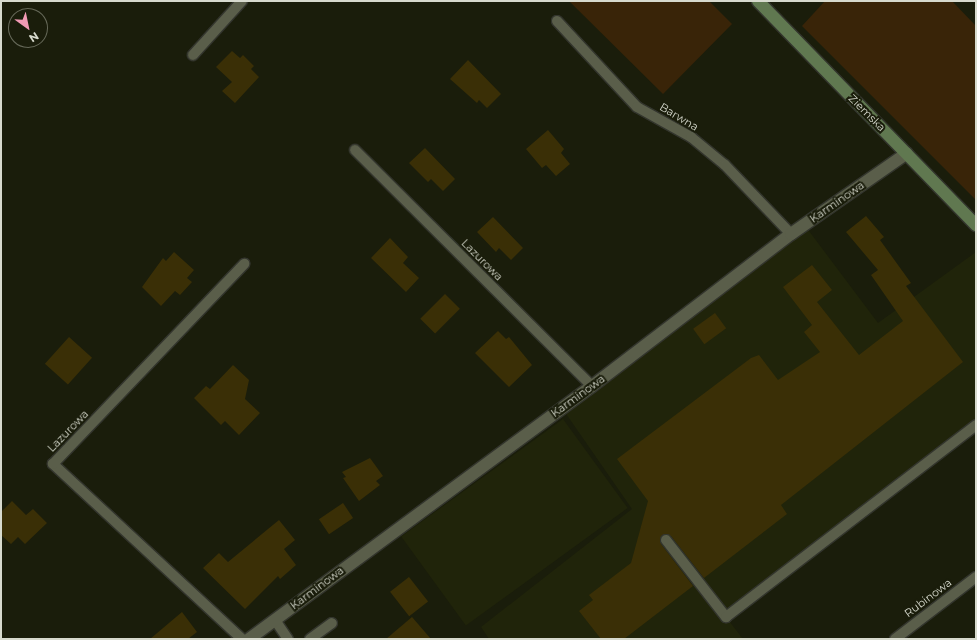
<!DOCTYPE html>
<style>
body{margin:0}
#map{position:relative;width:977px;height:640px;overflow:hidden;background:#1a1d0b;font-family:Montserrat,sans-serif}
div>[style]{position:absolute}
.built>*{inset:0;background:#20240a;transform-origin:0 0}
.green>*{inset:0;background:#392408}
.building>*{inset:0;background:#3a2f06;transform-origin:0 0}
.roads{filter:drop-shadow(1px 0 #33352d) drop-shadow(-1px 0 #33352d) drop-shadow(0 1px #33352d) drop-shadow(0 -1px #33352d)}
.lane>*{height:10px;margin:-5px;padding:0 5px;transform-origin:5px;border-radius:5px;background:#5a5e4a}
.street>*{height:12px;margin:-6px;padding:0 6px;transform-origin:6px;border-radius:6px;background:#5a5e4a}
.secondary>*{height:12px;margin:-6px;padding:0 6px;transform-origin:6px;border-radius:6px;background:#607850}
span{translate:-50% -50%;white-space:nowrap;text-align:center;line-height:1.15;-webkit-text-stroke:4px #1a1d0b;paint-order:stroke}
.street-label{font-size:11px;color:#d7dace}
.frame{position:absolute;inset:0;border:2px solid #d7dace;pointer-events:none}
.north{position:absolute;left:8px;top:8px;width:40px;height:40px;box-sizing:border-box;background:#1a1d0b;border:1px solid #666959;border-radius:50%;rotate:147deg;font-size:11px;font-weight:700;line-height:16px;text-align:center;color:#d7dace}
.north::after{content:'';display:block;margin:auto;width:14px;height:18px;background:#f19ab4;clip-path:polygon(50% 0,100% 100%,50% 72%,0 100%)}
</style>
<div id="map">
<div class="built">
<div style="clip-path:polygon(806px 227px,878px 323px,976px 252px,976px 425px,726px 617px,743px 639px,489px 639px,481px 627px,632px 509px,562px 408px)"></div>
<div style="left:563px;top:419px;width:110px;height:200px;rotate:54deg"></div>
</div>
<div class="green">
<div style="clip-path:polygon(569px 1px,709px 1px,732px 24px,663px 94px)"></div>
<div style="clip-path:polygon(825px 1px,952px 1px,976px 26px,976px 200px,802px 26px)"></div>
</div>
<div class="building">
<div style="clip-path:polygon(232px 51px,240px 58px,243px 55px,254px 66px,251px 69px,259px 77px,235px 103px,222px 91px,232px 82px,216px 67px)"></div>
<div style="clip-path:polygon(468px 60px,501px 94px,487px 108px,479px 100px,477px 103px,450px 79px)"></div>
<div style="clip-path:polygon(548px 130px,564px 149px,561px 153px,570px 164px,556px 176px,546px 165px,542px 168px,526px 149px)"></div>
<div style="clip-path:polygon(425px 148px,455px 179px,443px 191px,431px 179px,428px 182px,409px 163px)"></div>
<div style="clip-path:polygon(866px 216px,884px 237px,880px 240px,911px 283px,906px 286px,963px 362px,781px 505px,787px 514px,704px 578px,671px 536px,662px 535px,661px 544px,693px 586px,624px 639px,601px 639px,579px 611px,593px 600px,589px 595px,631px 563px,648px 501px,617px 459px,751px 358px,759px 355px,778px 380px,820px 352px,804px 332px,812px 325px,783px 287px,812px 265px,832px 290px,817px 302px,859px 355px,903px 321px,871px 275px,878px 270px,846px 232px)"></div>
<div style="clip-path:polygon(493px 217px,523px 248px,511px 260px,499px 248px,496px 252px,477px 232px)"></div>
<div style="clip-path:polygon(390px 238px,408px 257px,403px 263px,419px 278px,406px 292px,371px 258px)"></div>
<div style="clip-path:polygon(174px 252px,194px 270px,187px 278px,192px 282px,180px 295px,175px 291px,161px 306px,142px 287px,163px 258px,166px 261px)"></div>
<div style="left:445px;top:294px;width:21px;height:35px;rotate:45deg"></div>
<div style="left:715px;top:313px;width:19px;height:27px;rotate:54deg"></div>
<div style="clip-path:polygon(498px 331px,506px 339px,509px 337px,532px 365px,509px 387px,475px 353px)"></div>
<div style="left:69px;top:337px;width:31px;height:36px;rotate:42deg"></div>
<div style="clip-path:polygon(233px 365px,249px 380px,245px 399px,260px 413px,239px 435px,225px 421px,221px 425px,194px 398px,206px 386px,210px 389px)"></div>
<div style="clip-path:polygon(370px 458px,383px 476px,376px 481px,380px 485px,359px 501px,343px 478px,346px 477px,342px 472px)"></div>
<div style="clip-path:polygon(12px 501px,26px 515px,33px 509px,47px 523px,25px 544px,18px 537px,11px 544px,1px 535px,1px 512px)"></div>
<div style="left:343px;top:503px;width:18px;height:29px;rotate:56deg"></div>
<div style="clip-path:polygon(279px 520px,295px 540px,284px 549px,296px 565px,280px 579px,278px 576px,245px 609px,203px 568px,219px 553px,228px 562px)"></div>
<div style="left:409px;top:577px;width:31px;height:24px;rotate:52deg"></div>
<div style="clip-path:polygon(182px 612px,197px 632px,188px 639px,150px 639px)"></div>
<div style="clip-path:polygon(412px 617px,431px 639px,386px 639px)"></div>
</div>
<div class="roads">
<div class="lane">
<div style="left:557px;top:21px;width:117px;rotate:47.1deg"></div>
<div style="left:637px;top:107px;width:62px;rotate:29.1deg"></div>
<div style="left:691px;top:137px;width:44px;rotate:39.5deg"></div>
<div style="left:725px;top:165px;width:95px;rotate:46.3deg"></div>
<div style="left:193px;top:55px;width:73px;rotate:-47.8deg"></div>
<div style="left:355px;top:150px;width:334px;rotate:44.9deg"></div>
<div style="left:666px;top:540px;width:98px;rotate:52.1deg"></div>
<div style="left:726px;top:617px;width:315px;rotate:-37.5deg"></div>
<div style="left:275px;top:620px;width:23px;rotate:56deg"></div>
<div style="left:242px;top:639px;width:258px;rotate:-137.2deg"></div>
<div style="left:53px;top:464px;width:277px;rotate:-46.3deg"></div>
<div style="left:310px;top:639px;width:27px;rotate:-36deg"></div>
<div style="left:895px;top:639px;width:102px;rotate:-37.4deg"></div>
</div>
<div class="street">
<div style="left:249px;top:639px;width:426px;rotate:-36.4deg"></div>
<div style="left:592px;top:386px;width:250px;rotate:-37.4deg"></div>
<div style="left:791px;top:234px;width:141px;rotate:-34.9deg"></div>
</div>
<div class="secondary">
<div style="left:758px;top:1px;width:313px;rotate:45.8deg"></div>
</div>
</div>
<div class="street-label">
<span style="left:867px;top:113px;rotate:45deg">Ziemska</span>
<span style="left:679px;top:117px;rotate:31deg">Barwna</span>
<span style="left:837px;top:202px;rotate:-35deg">Karminowa</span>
<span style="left:482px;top:260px;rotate:45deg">Lazurowa</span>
<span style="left:578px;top:396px;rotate:-36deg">Karminowa</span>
<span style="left:68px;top:431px;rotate:-46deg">Lazurowa</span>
<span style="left:317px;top:588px;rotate:-37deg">Karminowa</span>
<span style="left:928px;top:598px;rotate:-37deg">Rubinowa</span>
</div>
<div class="frame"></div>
<div class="north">N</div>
</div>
